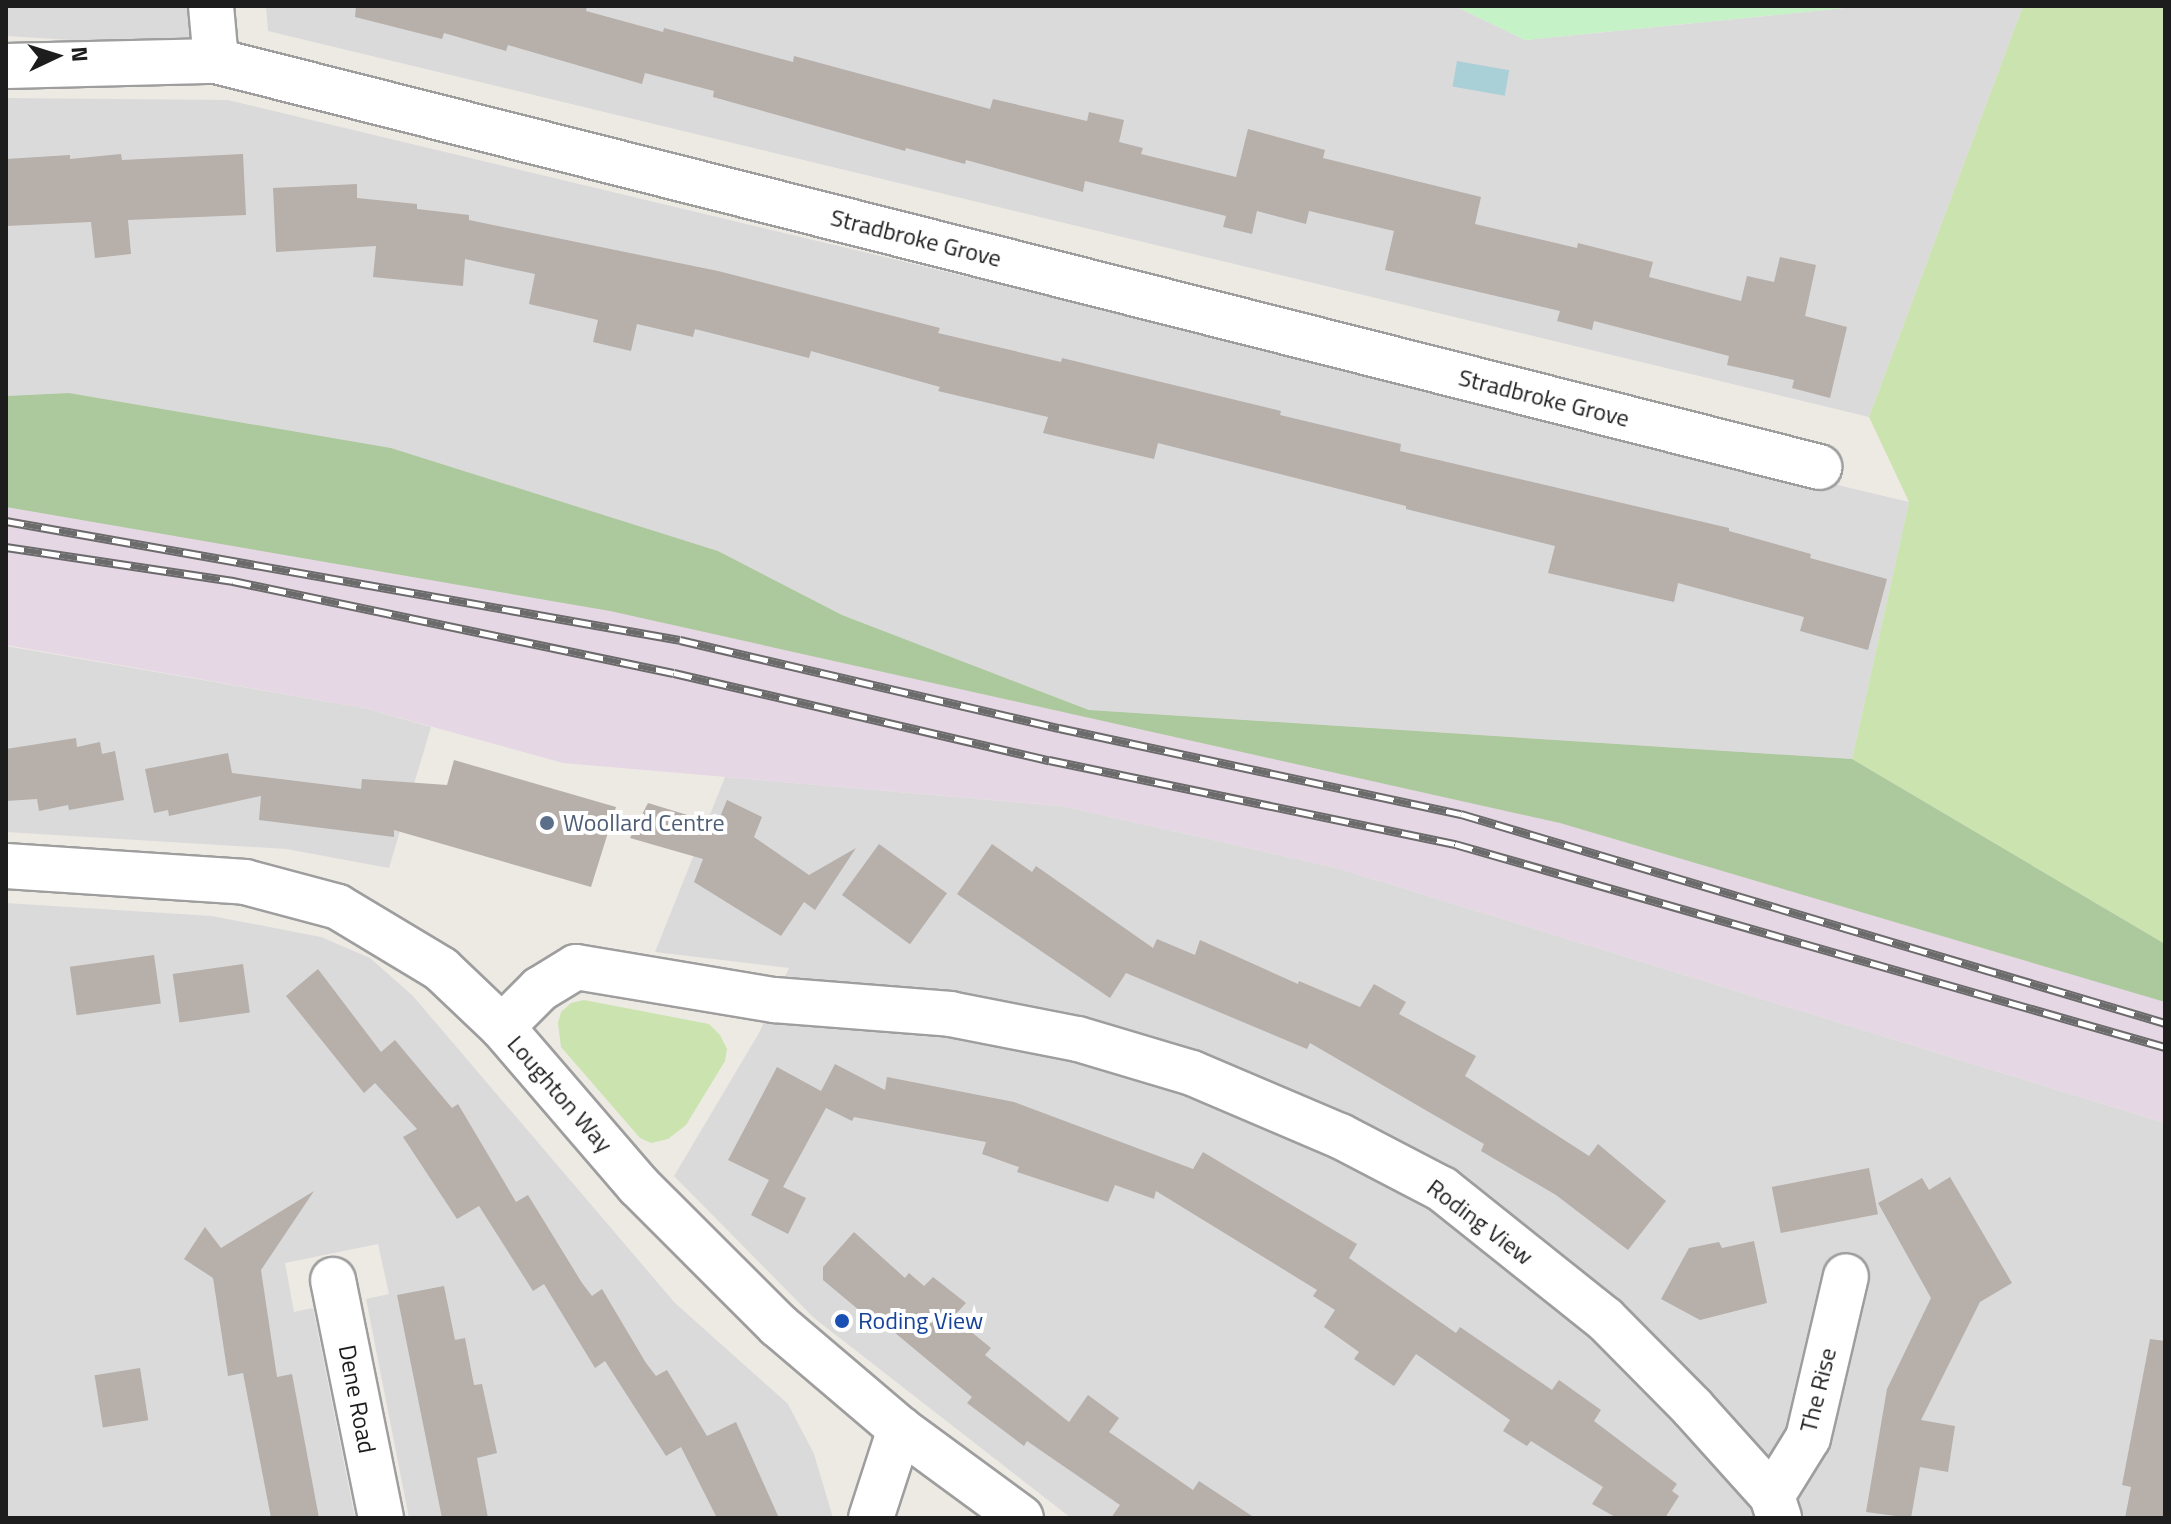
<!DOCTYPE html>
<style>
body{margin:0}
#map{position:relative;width:2171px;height:1524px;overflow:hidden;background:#edeae4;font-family:"Titillium Web",sans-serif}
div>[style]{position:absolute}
.residential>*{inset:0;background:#dbdadb}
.industrial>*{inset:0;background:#e6d7e4}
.grass>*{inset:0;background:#cbe3af}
.forest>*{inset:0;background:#acc99d}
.park>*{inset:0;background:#c5f3c7}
.water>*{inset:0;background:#a9cfd7;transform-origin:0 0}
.building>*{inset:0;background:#b6afaa;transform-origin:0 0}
.roads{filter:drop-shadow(2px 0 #9e9e9e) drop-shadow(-2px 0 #9e9e9e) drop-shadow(0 2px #9e9e9e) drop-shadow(0 -2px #9e9e9e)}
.minor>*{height:44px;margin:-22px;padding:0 22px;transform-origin:22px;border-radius:22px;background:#fff}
.rail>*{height:9px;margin-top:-4.5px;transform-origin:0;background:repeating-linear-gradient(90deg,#fff 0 18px,#6b6b6b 0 36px);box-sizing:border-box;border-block:2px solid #6b6b6b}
.dots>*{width:22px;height:22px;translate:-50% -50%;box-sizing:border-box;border:4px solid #fff;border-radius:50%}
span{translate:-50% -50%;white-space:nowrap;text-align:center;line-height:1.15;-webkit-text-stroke:8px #fff;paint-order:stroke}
.street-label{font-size:24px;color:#1d1d1d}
.service-label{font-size:24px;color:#4e5e75}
.left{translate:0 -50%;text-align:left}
.transit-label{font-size:24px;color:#164399}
.frame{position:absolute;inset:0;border:8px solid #1d1d1d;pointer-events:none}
.north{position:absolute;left:16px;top:16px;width:80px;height:80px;-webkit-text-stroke:6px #fff;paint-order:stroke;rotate:86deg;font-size:22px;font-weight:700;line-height:32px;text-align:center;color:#1d1d1d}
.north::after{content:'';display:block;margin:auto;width:28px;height:36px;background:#1d1d1d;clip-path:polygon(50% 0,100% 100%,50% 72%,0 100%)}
</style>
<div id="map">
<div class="residential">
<div style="clip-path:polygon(6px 6px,199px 6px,203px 48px,6px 36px)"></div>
<div style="clip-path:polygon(266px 6px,1455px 6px,1525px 40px,1864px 6px,2023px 6px,1869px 417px,268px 31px)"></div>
<div style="clip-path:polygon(6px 98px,228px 100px,1909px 502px,1852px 759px,1089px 710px,842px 615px,718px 551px,391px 448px,69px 393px,6px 396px)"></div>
<div style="clip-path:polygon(6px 646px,364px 708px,431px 727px,389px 868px,286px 849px,6px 832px)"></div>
<div style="clip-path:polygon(725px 777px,1062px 806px,1337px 868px,2165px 1123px,2165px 1518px,1071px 1518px,814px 1318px,674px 1176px,759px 1033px,789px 968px,655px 952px)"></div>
<div style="clip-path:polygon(6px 903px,212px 916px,321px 937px,370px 958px,413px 996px,675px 1303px,788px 1404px,814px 1454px,833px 1518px,409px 1518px,366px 1299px,389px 1294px,378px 1244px,285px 1263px,294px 1312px,313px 1308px,355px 1518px,6px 1518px)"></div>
</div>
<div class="industrial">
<div style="clip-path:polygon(69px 393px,391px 448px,718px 551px,842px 615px,1089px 710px,1852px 759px,2165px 944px,2165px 1123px,1337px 868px,1062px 806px,563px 763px,364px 708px,6px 645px,6px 396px)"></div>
</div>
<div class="grass">
<div style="clip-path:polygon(2023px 6px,2165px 6px,2165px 944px,1852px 759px,1909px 502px,1869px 417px)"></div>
<div style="clip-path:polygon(584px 1000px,709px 1024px,720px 1035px,727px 1049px,725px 1061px,686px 1125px,668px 1139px,651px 1143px,640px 1138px,561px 1047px,558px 1023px,561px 1012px,571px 1003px)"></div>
</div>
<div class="forest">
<div style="clip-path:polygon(69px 393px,391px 448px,718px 551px,842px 615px,1089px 710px,1852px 759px,2165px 944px,2165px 1002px,1560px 823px,610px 611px,6px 507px,6px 396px)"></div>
</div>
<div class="park">
<div style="clip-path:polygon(1455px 6px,1864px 6px,1525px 40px)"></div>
</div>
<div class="water">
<div style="left:1457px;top:61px;width:53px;height:26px;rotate:10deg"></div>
</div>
<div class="building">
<div style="clip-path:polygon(356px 6px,587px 6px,586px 11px,663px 32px,664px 28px,793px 62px,794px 56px,990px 109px,993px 99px,1087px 121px,1089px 112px,1124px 120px,1119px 142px,1143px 148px,1141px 154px,1236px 177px,1248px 129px,1325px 150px,1323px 158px,1481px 197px,1475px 224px,1577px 248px,1578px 243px,1653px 262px,1649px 277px,1741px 301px,1747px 276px,1774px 282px,1780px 257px,1816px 265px,1805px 316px,1847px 327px,1830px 398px,1792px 388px,1794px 380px,1727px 365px,1729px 356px,1594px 321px,1592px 330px,1557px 321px,1560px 311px,1385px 270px,1394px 231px,1309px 211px,1306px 224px,1257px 211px,1252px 234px,1223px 227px,1226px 216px,1085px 181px,1083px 192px,966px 160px,965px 164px,906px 148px,905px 151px,713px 97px,714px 91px,645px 73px,642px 84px,508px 45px,506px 51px,444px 33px,442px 39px,355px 17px)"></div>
<div style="clip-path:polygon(121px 154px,122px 160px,243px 154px,246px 215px,128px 220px,131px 254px,95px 258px,91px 222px,6px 226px,6px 159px,70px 155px,70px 159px)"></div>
<div style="clip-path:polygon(357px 184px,357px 198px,417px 204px,417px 209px,469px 215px,469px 220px,718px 271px,940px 328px,938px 333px,1061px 362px,1062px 358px,1281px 411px,1280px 415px,1401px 444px,1400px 451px,1729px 528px,1729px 531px,1811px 554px,1810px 558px,1887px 579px,1868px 650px,1800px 631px,1804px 617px,1678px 583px,1674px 602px,1548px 573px,1555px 546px,1406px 509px,1406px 506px,1158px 443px,1154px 459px,1043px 433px,1048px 417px,938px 391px,940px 387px,811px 351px,809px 358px,695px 329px,693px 337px,637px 324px,631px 351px,593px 342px,598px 320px,529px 304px,535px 274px,465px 259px,463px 286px,373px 277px,376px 246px,276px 252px,273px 188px)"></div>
<div style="clip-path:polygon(76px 738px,77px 747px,100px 742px,102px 754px,115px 751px,124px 800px,69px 810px,68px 805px,39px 811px,37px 799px,6px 801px,6px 749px)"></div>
<div style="clip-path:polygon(228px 753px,232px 773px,361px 789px,362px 779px,447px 785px,454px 760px,616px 807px,591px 887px,394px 830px,394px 837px,259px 820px,261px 796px,169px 816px,168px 810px,154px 813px,145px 769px)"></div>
<div style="clip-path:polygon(727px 800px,762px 817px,754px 837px,809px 875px,856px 848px,815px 910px,804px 902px,781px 936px,694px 882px,703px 859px,630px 838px,648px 803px,717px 824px)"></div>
<div style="left:879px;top:844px;width:84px;height:63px;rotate:36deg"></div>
<div style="clip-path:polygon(992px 844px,1032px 872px,1036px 866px,1153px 948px,1157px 939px,1195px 955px,1200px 940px,1298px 984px,1299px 981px,1360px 1007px,1374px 984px,1406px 1002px,1399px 1014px,1476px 1056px,1465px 1076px,1589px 1156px,1598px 1144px,1666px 1201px,1628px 1250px,1556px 1195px,1481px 1151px,1484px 1144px,1310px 1043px,1307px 1049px,1126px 973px,1110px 998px,957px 894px)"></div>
<div style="left:154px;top:955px;width:49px;height:85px;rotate:82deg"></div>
<div style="left:243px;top:964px;width:49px;height:71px;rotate:82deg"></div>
<div style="clip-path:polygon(318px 969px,381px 1052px,395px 1040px,452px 1108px,458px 1104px,516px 1202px,528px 1195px,582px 1283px,592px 1296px,602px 1289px,646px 1363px,656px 1376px,667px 1370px,707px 1436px,736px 1422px,779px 1518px,717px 1518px,681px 1447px,666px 1456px,605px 1361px,595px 1368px,544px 1284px,533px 1291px,479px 1206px,457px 1219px,403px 1137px,417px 1129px,375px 1083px,364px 1093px,286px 996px)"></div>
<div style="clip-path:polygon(835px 1064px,885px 1090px,887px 1077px,1014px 1102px,1193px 1169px,1203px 1152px,1357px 1244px,1349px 1258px,1456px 1333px,1460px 1327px,1552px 1390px,1559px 1380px,1601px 1410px,1594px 1421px,1677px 1484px,1672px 1491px,1679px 1496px,1665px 1518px,1617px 1518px,1592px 1504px,1603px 1487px,1531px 1441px,1527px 1446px,1503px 1431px,1510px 1420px,1416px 1354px,1394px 1386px,1354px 1359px,1359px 1352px,1324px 1327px,1335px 1310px,1313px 1296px,1317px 1290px,1156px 1191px,1154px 1199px,1115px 1185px,1108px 1202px,1017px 1172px,1019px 1167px,982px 1154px,986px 1142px,854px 1117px,852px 1121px,826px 1108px,783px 1187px,806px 1198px,788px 1234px,751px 1215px,769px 1180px,728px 1160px,777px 1067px,821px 1091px)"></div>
<div style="left:1869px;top:1168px;width:47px;height:99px;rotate:79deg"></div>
<div style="clip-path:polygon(1950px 1177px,2012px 1283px,1980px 1302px,1921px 1420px,1955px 1426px,1948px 1472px,1920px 1467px,1911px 1518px,1866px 1512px,1887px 1389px,1931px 1298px,1878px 1203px,1922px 1178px,1929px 1190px)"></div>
<div style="clip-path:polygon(314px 1191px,261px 1270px,277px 1377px,292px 1374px,319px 1518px,271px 1518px,243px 1373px,228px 1376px,213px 1278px,184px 1259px,205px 1227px,221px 1248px)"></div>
<div style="clip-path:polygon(854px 1232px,905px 1278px,909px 1273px,924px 1286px,933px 1277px,966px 1303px,953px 1317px,991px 1348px,985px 1355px,1069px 1422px,1088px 1395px,1119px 1418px,1109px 1432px,1193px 1490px,1199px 1481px,1255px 1518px,1111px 1518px,1120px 1505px,1027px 1441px,1024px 1446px,967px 1403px,972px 1397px,888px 1327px,884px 1331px,823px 1280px,823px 1267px)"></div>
<div style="clip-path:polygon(1754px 1241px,1767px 1303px,1700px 1320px,1661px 1299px,1689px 1248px,1719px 1242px,1722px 1248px)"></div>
<div style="clip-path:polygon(444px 1286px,455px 1340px,465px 1338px,474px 1385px,482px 1384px,497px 1453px,477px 1458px,488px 1518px,442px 1518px,397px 1295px)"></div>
<div style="clip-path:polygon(2150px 1339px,2165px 1341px,2165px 1518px,2125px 1518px,2131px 1487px,2122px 1485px)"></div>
<div style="left:140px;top:1368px;width:53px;height:46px;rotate:81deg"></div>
</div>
<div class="roads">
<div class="minor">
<div style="left:211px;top:6px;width:55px;rotate:84.8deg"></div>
<div style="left:6px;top:66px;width:210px;rotate:-1.4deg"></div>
<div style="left:216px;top:61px;width:1654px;rotate:14.21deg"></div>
<div style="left:6px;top:866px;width:240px;rotate:3.8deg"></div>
<div style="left:245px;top:882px;width:96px;rotate:15deg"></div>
<div style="left:338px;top:907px;width:120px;rotate:31deg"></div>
<div style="left:441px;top:969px;width:84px;rotate:43.6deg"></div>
<div style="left:502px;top:1027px;width:210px;rotate:49.3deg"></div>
<div style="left:639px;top:1186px;width:197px;rotate:45deg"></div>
<div style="left:778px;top:1325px;width:160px;rotate:40.4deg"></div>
<div style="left:900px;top:1429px;width:150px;rotate:36.3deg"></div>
<div style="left:502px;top:1027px;width:54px;rotate:-45deg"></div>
<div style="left:540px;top:989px;width:42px;rotate:-31.4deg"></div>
<div style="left:576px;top:967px;width:201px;rotate:9.5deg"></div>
<div style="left:774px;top:1000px;width:177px;rotate:4.5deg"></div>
<div style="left:950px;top:1014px;width:130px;rotate:11.1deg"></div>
<div style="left:1078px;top:1039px;width:119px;rotate:16.6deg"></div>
<div style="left:1192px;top:1073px;width:161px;rotate:23.1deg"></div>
<div style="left:1340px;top:1136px;width:115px;rotate:27.5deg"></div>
<div style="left:1442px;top:1189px;width:208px;rotate:38.6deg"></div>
<div style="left:1605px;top:1319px;width:124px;rotate:45.3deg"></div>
<div style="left:1692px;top:1407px;width:120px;rotate:48deg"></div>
<div style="left:1772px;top:1496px;width:23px;rotate:72deg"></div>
<div style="left:333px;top:1280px;width:243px;rotate:78.6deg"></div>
<div style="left:1772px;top:1496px;width:68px;rotate:-58.2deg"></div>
<div style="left:1808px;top:1438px;width:166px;rotate:-76.8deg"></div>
<div style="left:871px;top:1518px;width:94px;rotate:-72deg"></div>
</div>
</div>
<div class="rail">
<div style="left:6px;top:521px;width:684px;rotate:10.01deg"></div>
<div style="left:680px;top:640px;width:389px;rotate:13.1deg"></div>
<div style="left:1059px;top:728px;width:411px;rotate:12.1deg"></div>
<div style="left:1461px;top:814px;width:734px;rotate:16.53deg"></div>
<div style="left:6px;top:547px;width:230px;rotate:8.5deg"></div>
<div style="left:233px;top:581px;width:450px;rotate:11.8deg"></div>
<div style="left:674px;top:673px;width:385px;rotate:13.1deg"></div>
<div style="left:1049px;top:760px;width:415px;rotate:11.7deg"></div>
<div style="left:1455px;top:844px;width:738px;rotate:15.96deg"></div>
</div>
<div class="dots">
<div style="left:547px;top:823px;background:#5c6f8a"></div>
<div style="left:842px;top:1321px;background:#1a4fb4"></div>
</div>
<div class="street-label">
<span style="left:916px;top:238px;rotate:14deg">Stradbroke Grove</span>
<span style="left:1544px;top:398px;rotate:14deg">Stradbroke Grove</span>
<span style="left:560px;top:1094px;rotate:49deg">Loughton Way</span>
<span style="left:1480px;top:1222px;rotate:37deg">Roding View</span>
<span style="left:1818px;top:1390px;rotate:-76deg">The Rise</span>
<span style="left:357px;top:1399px;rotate:79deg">Dene Road</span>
</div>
<div class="service-label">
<span class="left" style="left:563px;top:823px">Woollard Centre</span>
</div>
<div class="transit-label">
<span class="left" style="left:858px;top:1321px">Roding View</span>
</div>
<div class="frame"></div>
<div class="north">N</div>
</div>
